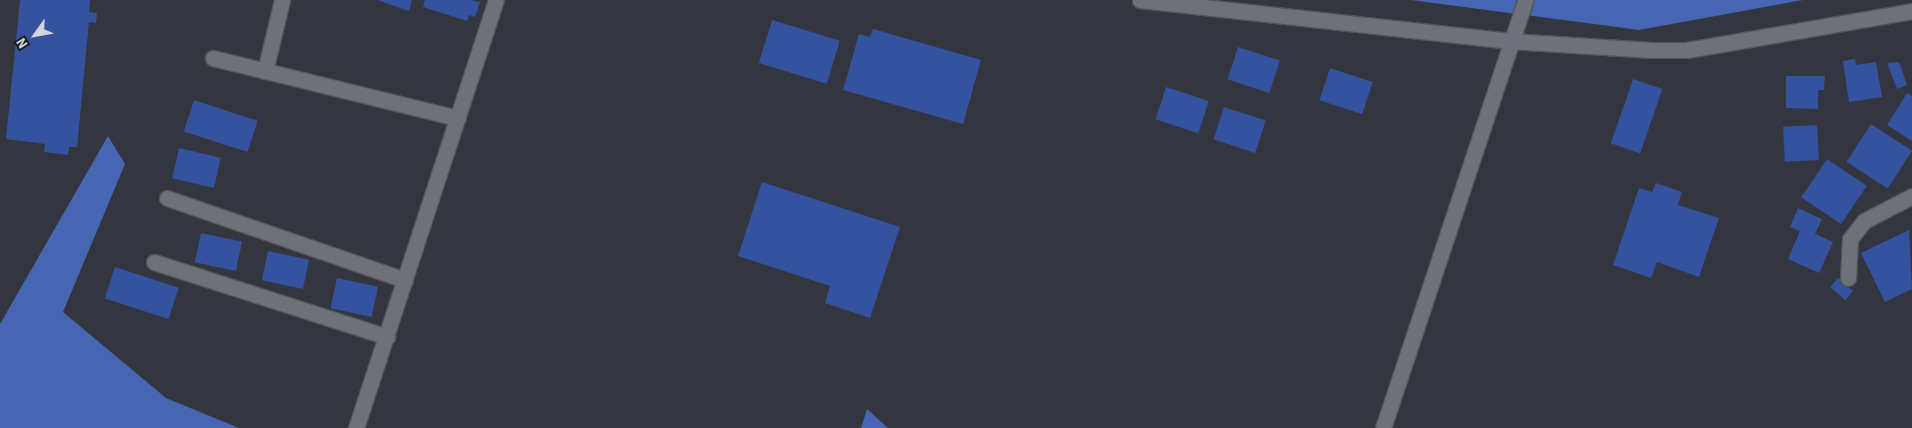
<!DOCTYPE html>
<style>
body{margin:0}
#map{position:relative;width:1912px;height:428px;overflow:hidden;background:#33363e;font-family:"Source Sans 3",sans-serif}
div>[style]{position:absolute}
.forest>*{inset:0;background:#4665b3}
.building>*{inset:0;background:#34529e;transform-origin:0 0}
.roads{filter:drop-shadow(1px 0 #52555b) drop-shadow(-1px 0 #52555b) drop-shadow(0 1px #52555b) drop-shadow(0 -1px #52555b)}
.minor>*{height:15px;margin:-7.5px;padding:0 7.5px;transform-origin:7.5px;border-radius:7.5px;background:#6d717a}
span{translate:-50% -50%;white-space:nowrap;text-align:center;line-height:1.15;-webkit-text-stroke:4.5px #1c1e21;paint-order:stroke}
.north{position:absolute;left:10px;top:10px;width:50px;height:50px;-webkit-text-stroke:4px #1c1e21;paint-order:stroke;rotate:238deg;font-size:14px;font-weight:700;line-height:20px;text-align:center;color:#d3d5da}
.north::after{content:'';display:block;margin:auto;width:18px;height:22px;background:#d3d5da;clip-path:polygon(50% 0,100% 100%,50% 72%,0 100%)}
</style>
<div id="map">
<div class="forest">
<div style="clip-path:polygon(1411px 0,1803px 0,1639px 30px)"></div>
<div style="clip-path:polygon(108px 136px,125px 164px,63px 312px,166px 398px,239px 428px,0 428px,0 324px)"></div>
<div style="clip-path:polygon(867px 409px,888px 428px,861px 428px)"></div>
</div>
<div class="building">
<div style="clip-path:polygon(20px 0,90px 0,89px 12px,97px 13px,96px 23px,89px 22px,77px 147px,69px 147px,68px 155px,44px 152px,45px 144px,6px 139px)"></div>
<div style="clip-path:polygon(377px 0,412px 0,409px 11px)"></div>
<div style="clip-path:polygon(425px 0,471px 0,480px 2px,475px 17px,469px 15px,467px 21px,423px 7px)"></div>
<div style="left:772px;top:20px;width:71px;height:45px;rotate:17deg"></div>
<div style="clip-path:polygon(873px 29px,981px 60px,963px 124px,843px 90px,859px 34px,870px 37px)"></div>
<div style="left:1238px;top:47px;width:44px;height:34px;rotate:18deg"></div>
<div style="clip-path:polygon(1855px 59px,1856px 65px,1876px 62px,1882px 97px,1849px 102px,1843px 61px)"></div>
<div style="clip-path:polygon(1899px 62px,1907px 85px,1897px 89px,1887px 63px)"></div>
<div style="left:1330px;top:68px;width:45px;height:34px;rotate:18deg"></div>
<div style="clip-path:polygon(1786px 76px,1825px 76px,1824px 90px,1818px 90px,1818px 109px,1786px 108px)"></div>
<div style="left:1633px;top:79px;width:31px;height:68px;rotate:19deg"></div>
<div style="left:1166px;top:87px;width:45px;height:34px;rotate:18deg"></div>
<div style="clip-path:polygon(1907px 93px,1912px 96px,1912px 141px,1887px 125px)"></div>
<div style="left:194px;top:100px;width:67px;height:33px;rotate:18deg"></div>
<div style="left:1224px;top:107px;width:44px;height:34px;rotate:18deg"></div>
<div style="left:1871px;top:124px;width:49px;height:45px;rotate:33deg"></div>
<div style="left:1817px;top:125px;width:35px;height:34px;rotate:87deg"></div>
<div style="left:179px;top:148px;width:43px;height:31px;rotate:13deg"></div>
<div style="left:1827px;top:159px;width:48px;height:46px;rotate:34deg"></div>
<div style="clip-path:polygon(762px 182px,900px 227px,870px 318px,825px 303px,830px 286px,738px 256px)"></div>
<div style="clip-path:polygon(1656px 183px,1682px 192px,1678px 205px,1719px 218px,1699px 277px,1657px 262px,1651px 278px,1613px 265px,1639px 188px,1652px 192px)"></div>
<div style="clip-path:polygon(1798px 208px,1822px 219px,1815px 234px,1833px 242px,1819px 273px,1788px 259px,1800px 231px,1790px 227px)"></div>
<div style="clip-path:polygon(1909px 230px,1912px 289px,1885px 302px,1861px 253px)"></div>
<div style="left:201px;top:233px;width:42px;height:30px;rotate:12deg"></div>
<div style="left:268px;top:251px;width:42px;height:30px;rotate:12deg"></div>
<div style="left:115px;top:267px;width:67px;height:33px;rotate:18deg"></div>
<div style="left:337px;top:278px;width:42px;height:31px;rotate:12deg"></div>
<div style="left:1838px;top:278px;width:20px;height:12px;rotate:41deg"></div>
</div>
<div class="roads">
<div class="minor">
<div style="left:1140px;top:0;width:373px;rotate:6.3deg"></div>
<div style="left:1511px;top:41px;width:140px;rotate:3.7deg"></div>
<div style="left:1651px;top:50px;width:36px"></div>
<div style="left:1687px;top:50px;width:228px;rotate:-9.8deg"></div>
<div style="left:213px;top:58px;width:252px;rotate:13.8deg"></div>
<div style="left:265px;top:71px;width:73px;rotate:-76.5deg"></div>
<div style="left:167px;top:198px;width:252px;rotate:19deg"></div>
<div style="left:154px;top:262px;width:245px;rotate:17.8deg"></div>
<div style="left:1848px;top:278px;width:39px;rotate:-87deg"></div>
<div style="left:1850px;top:239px;width:23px;rotate:-52deg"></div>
<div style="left:1864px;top:221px;width:54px;rotate:-27.5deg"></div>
<div style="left:356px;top:428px;width:450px;rotate:-71.9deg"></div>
<div style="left:1383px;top:428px;width:451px;rotate:-71.6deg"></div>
</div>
</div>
<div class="north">N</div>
</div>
